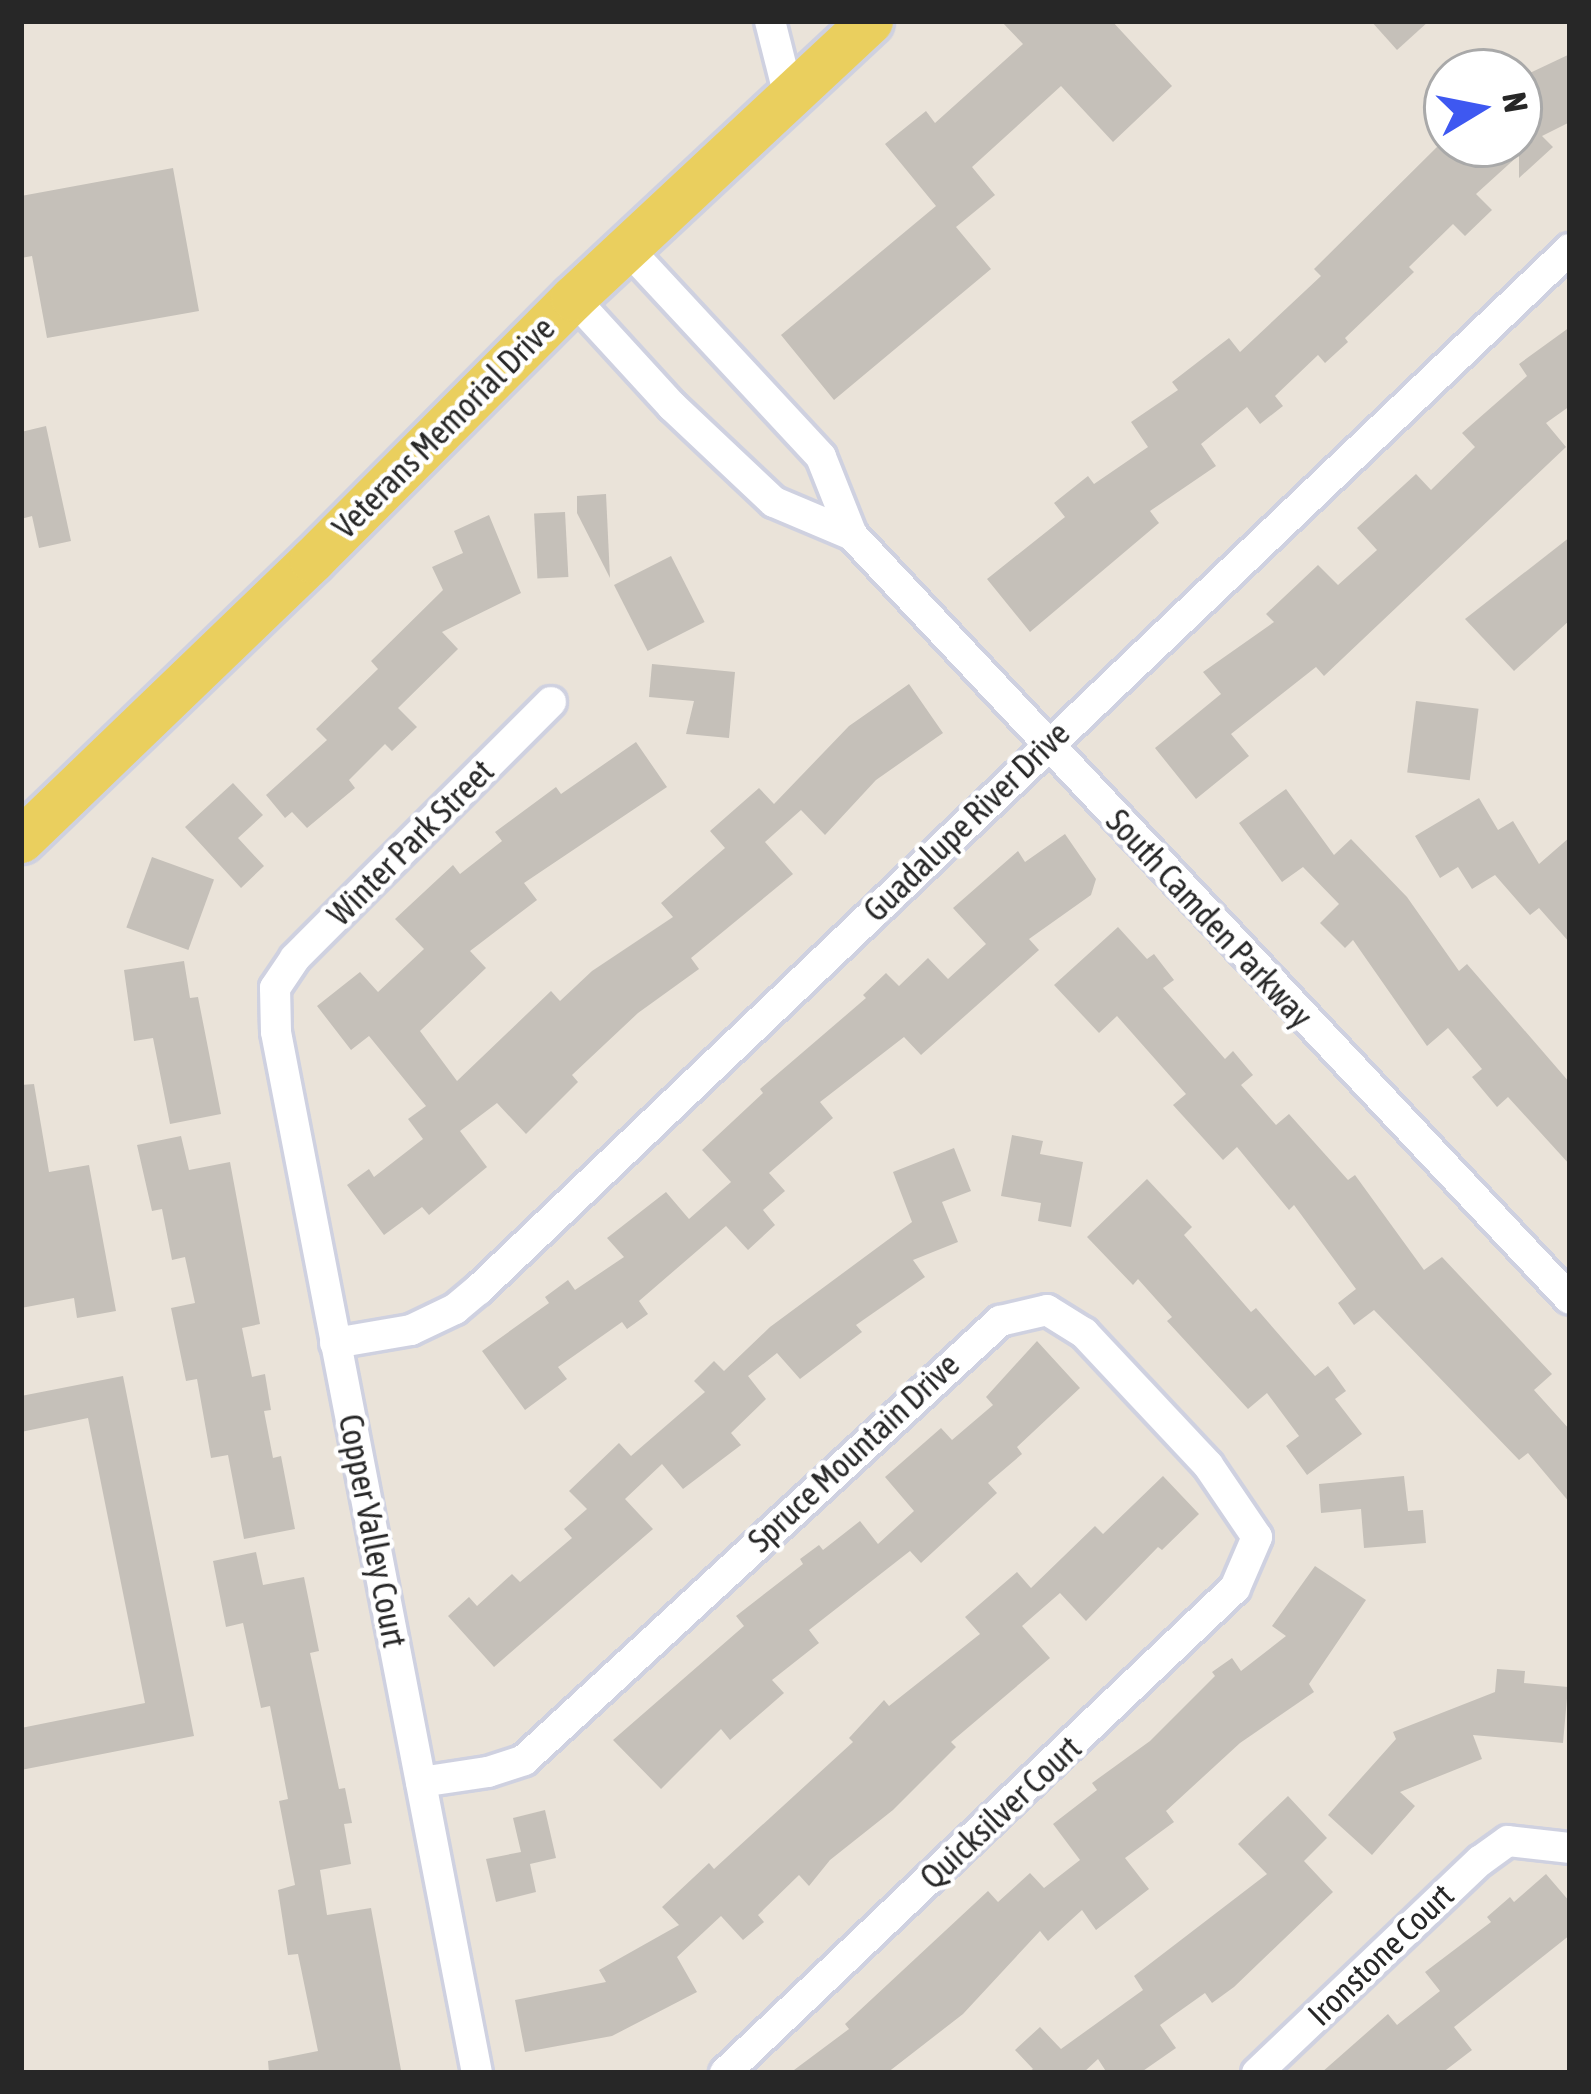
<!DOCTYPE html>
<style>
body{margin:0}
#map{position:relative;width:1591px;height:2094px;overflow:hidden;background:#eae3d9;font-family:"Asap Condensed",sans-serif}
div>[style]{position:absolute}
.building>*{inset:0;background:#c5c0b9;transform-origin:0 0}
.roads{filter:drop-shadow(3px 0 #cfd1e0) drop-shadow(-3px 0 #cfd1e0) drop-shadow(0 3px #cfd1e0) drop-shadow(0 -3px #cfd1e0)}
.minor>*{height:30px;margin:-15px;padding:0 15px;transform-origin:15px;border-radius:15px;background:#fff}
.primary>*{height:45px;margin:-22.5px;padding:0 22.5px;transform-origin:22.5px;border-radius:22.5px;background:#eacf5e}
span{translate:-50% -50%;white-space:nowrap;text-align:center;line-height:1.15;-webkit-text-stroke:9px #fff;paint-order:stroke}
.street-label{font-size:33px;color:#272727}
.frame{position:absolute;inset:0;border:24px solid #272727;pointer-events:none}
.north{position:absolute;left:1423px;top:48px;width:120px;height:120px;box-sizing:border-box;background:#fff;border:3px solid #a9a9a9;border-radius:50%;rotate:80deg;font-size:33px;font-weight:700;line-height:48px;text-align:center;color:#272727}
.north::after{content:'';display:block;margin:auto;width:42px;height:54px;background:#3e58f1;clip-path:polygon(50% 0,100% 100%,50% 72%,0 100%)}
</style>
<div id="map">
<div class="building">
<div style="clip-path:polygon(1001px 21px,1112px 21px,1172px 86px,1113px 142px,1061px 86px,972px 167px,995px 195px,956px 227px,991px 269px,834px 400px,781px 335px,936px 206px,885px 144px,926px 111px,935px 123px,1023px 44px)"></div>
<div style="clip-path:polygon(1371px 21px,1429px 21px,1397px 50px)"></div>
<div style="clip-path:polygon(1570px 54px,1570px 122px,1542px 136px,1553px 147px,1519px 178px,1519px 155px,1476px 194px,1492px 210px,1465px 236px,1453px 224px,1409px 267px,1414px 272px,1345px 338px,1348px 342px,1325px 363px,1318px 355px,1275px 396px,1283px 406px,1260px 424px,1247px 407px,1201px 444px,1216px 466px,1150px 511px,1159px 523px,1030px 632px,987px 579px,1065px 517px,1054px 503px,1088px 476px,1094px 484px,1148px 447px,1131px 422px,1178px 390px,1172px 382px,1229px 338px,1240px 352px,1321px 276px,1314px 269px,1440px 144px,1519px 144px,1519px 78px)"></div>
<div style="clip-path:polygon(173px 168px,199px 311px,47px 338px,32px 256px,21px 258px,21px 196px)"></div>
<div style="clip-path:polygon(1570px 327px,1570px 406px,1546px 423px,1566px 447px,1324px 676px,1316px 667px,1231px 734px,1249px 756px,1196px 799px,1155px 748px,1221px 694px,1203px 672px,1274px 622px,1266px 614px,1318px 565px,1338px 585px,1377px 550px,1357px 528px,1416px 474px,1431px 490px,1475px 447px,1462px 433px,1527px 376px,1519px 364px)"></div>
<div style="clip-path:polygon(46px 426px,71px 541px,39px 548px,32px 516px,21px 519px,21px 432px)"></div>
<div style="clip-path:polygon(606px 494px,610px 578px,577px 513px,577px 496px)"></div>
<div style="left:565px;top:512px;width:65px;height:31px;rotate:87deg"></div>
<div style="clip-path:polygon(489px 515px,521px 593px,442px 632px,458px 649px,398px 708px,417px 727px,392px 751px,385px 744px,349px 780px,355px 788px,307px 828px,292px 812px,285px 818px,266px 795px,327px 740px,316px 729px,378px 669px,371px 661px,443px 590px,432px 567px,463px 553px,454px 531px)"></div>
<div style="clip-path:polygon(1570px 537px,1570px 620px,1514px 671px,1465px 619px)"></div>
<div style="left:671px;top:556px;width:74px;height:64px;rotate:63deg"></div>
<div style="clip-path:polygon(652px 664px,735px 672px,729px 738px,686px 734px,694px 701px,649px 697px)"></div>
<div style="clip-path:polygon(909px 684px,943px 733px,876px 780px,825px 835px,801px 810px,765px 842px,793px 874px,691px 958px,699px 969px,638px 1013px,572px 1075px,578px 1082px,526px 1134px,497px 1103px,460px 1131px,487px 1167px,429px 1215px,422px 1207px,384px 1235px,347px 1185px,369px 1169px,374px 1177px,423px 1139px,408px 1119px,426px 1106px,369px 1036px,351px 1050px,317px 1006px,360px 972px,378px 992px,424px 949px,395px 919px,453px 865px,460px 874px,502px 841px,495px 832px,556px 787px,561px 794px,636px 742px,667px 787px,524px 883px,537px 900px,470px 951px,486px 968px,420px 1031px,457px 1081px,551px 991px,560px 1001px,592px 971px,673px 917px,661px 903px,725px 848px,710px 831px,759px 788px,774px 804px,849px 726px)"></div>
<div style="left:1416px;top:701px;width:63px;height:72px;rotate:7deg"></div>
<div style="clip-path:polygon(233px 783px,263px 815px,238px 838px,264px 866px,241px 888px,185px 827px)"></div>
<div style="clip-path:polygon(1286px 789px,1334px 855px,1351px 839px,1407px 897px,1459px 971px,1467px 964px,1570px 1083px,1570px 1165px,1508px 1097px,1497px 1107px,1472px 1077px,1482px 1069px,1448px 1028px,1427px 1046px,1353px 940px,1345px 948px,1320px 923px,1339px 904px,1303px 867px,1282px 882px,1239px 823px)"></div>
<div style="clip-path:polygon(1479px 798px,1498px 830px,1513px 821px,1539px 864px,1570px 837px,1570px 943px,1539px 908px,1530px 915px,1495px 875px,1472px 889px,1458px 867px,1440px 878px,1415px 836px)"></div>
<div style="clip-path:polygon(1065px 834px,1096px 879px,1091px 895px,1029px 939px,1039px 950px,921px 1055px,904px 1037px,820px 1102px,833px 1118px,769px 1173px,785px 1191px,763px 1210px,775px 1225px,748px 1250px,726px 1226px,639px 1301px,648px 1314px,627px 1329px,622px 1322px,558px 1367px,567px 1379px,525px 1410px,482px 1351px,549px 1303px,545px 1297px,568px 1280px,575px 1290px,624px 1257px,607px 1238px,666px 1192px,689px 1219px,731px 1182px,702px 1150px,763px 1093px,760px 1089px,866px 998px,863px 995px,886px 973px,899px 986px,928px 958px,948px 979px,986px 944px,953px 908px,1018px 851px,1025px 862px)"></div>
<div style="left:152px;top:857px;width:66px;height:75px;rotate:20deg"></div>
<div style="clip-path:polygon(1118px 927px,1147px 959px,1154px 954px,1174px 980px,1163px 988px,1225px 1059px,1233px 1051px,1253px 1075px,1241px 1085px,1276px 1125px,1289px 1114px,1348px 1180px,1355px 1175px,1424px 1270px,1442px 1257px,1552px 1374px,1534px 1390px,1570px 1430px,1570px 1503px,1528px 1453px,1519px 1460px,1374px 1310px,1354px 1325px,1338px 1303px,1356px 1289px,1294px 1205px,1289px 1210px,1237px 1147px,1223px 1160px,1173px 1105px,1186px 1094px,1117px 1016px,1099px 1033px,1054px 985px)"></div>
<div style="clip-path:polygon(184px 961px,190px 998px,198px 997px,221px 1114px,170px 1124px,153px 1038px,134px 1041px,124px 970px)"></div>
<div style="clip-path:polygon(34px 1084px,49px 1172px,89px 1165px,116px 1311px,77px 1318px,74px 1298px,21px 1308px,21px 1085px)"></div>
<div style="clip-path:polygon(1012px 1135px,1043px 1141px,1040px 1154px,1083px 1162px,1071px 1227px,1038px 1221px,1041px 1203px,1001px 1196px)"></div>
<div style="clip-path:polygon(181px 1136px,189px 1170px,230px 1162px,260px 1324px,242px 1328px,252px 1377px,265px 1374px,271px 1410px,264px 1411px,273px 1458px,281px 1456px,295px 1529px,244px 1539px,228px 1455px,211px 1458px,197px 1379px,186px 1381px,171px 1308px,195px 1303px,185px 1257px,172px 1260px,162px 1209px,152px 1211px,137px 1145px)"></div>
<div style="clip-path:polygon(954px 1148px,971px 1191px,942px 1202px,958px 1242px,913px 1260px,925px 1277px,856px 1325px,862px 1332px,800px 1379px,777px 1353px,748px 1376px,766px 1399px,731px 1433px,741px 1445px,683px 1489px,662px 1464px,625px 1499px,653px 1529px,494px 1667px,448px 1616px,469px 1597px,477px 1606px,512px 1574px,520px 1582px,572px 1538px,564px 1529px,587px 1509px,569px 1491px,619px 1443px,631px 1456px,705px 1392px,694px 1381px,714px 1361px,724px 1371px,770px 1327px,912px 1222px,893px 1172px)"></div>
<div style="clip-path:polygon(1147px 1179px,1192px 1227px,1184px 1235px,1251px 1312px,1256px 1308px,1315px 1376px,1328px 1366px,1346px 1391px,1335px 1399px,1362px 1434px,1307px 1475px,1286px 1446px,1299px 1436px,1267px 1393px,1248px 1409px,1167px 1321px,1172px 1317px,1138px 1279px,1133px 1285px,1087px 1237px)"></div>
<div style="clip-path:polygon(1037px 1341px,1080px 1388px,1017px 1447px,1022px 1454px,988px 1483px,997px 1493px,921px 1563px,910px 1551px,809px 1630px,819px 1643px,772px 1680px,784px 1693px,730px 1740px,721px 1729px,661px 1789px,613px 1740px,744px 1626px,736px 1616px,803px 1564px,800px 1559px,819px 1545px,823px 1550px,860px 1521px,878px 1544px,914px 1511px,885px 1477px,941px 1428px,952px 1440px,993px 1405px,986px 1397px)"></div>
<div style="clip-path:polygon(123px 1376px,194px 1736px,21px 1770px,21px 1728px,145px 1703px,88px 1418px,21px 1432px,21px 1396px)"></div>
<div style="clip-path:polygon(1163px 1476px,1199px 1514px,1162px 1550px,1158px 1547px,1086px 1621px,1060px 1593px,1022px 1626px,1050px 1658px,951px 1742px,956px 1747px,893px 1810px,830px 1860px,809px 1886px,799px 1875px,758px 1915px,764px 1922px,743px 1940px,721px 1916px,677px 1957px,697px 1992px,612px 2036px,525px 2052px,515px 2000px,606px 1982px,599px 1970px,679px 1925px,662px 1907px,709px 1863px,714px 1869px,853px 1742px,849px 1738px,884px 1700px,889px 1706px,980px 1634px,965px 1617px,1017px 1572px,1031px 1588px,1095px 1526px,1103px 1534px)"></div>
<div style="clip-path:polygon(1404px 1476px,1408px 1511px,1423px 1510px,1426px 1543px,1364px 1548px,1361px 1509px,1321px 1513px,1319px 1484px)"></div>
<div style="clip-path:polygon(256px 1552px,263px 1585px,304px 1577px,319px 1651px,310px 1653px,339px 1789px,345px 1788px,352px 1823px,344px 1824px,351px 1864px,320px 1870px,327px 1915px,371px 1908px,401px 2070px,269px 2073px,268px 2061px,318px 2051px,298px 1954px,288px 1955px,278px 1890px,295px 1885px,279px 1801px,288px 1799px,270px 1706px,261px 1708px,243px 1623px,226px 1627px,213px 1561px)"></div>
<div style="clip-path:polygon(1315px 1566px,1366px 1600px,1309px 1684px,1314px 1692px,1240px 1743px,1166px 1811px,1174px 1822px,1125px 1858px,1149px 1889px,1096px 1930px,1082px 1910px,1048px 1941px,1040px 1931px,963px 2014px,887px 2073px,790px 2073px,849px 2029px,845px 2024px,988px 1891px,998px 1902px,1030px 1873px,1044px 1888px,1080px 1860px,1053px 1824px,1097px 1790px,1092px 1783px,1150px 1741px,1215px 1676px,1212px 1672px,1232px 1658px,1241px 1671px,1286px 1636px,1272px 1626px)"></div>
<div style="clip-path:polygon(1497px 1669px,1525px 1671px,1524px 1683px,1568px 1687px,1563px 1743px,1473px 1735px,1482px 1759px,1400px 1792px,1415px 1806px,1372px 1855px,1328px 1815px,1396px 1739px,1393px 1732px,1495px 1692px)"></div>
<div style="clip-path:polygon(1288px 1796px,1327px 1838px,1304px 1861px,1333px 1892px,1234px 1987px,1212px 2003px,1205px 1993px,1160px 2025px,1176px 2048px,1140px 2073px,1107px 2073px,1098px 2059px,1083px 2073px,1027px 2073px,1033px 2069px,1015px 2050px,1040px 2027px,1061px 2049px,1143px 1990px,1134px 1976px,1267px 1874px,1238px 1844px)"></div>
<div style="clip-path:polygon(545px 1810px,556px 1858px,530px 1864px,536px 1892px,496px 1902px,486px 1859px,521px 1852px,513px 1818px)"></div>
<div style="clip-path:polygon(1546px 1874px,1570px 1902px,1570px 1935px,1454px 2027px,1472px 2050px,1442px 2073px,1321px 2073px,1388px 2014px,1397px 2025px,1440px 1991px,1425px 1972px,1491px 1922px,1487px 1917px,1510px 1897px,1514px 1902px)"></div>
</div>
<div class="roads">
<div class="minor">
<div style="left:770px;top:21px;width:77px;rotate:75.8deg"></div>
<div style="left:627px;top:248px;width:285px;rotate:47.1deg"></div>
<div style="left:821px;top:457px;width:84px;rotate:68.3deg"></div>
<div style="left:852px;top:535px;width:1048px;rotate:46.78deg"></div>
<div style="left:573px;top:298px;width:147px;rotate:47.5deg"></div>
<div style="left:672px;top:406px;width:140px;rotate:43.3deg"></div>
<div style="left:774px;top:502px;width:85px;rotate:22.9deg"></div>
<div style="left:335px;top:1343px;width:77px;rotate:-9.7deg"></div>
<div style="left:411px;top:1330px;width:49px;rotate:-25.5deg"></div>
<div style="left:455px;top:1309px;width:30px;rotate:-40deg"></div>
<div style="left:478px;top:1290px;width:1509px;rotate:-43.63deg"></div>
<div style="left:421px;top:1782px;width:68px;rotate:-8.5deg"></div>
<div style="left:488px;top:1772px;width:38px;rotate:-18deg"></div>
<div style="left:524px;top:1760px;width:648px;rotate:-42.68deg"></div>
<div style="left:1000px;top:1321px;width:48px;rotate:-13.2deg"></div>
<div style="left:1047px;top:1310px;width:44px;rotate:31.9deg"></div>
<div style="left:1084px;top:1333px;width:181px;rotate:46.8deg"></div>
<div style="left:1208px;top:1465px;width:87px;rotate:55.8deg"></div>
<div style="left:1257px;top:1537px;width:56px;rotate:113.3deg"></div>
<div style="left:1235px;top:1588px;width:704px;rotate:136.44deg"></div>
<div style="left:477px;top:2073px;width:1060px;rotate:-100.93deg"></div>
<div style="left:276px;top:1032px;width:44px;rotate:-91.3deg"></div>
<div style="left:275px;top:988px;width:36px;rotate:-56deg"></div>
<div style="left:295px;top:958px;width:362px;rotate:-45deg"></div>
<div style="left:1257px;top:2073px;width:308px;rotate:-43.6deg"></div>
<div style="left:1480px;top:1861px;width:34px;rotate:-36deg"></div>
<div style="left:1508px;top:1841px;width:62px;rotate:6.4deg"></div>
</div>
<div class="primary">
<div style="left:21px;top:840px;width:404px;rotate:-43.9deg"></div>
<div style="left:312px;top:560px;width:370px;rotate:-45.1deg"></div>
<div style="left:573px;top:298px;width:406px;rotate:-43deg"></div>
</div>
</div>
<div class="street-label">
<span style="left:444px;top:428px;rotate:-45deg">Veterans Memorial Drive</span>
<span style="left:967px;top:822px;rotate:-44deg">Guadalupe River Drive</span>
<span style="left:411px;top:843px;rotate:-45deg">Winter Park Street</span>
<span style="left:1209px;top:919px;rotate:47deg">South Camden Parkway</span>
<span style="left:854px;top:1453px;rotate:-43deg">Spruce Mountain Drive</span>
<span style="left:372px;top:1531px;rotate:79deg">Copper Valley Court</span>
<span style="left:1001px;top:1813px;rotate:-43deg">Quicksilver Court</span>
<span style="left:1381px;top:1955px;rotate:-44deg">Ironstone Court</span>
</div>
<div class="frame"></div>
<div class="north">N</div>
</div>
